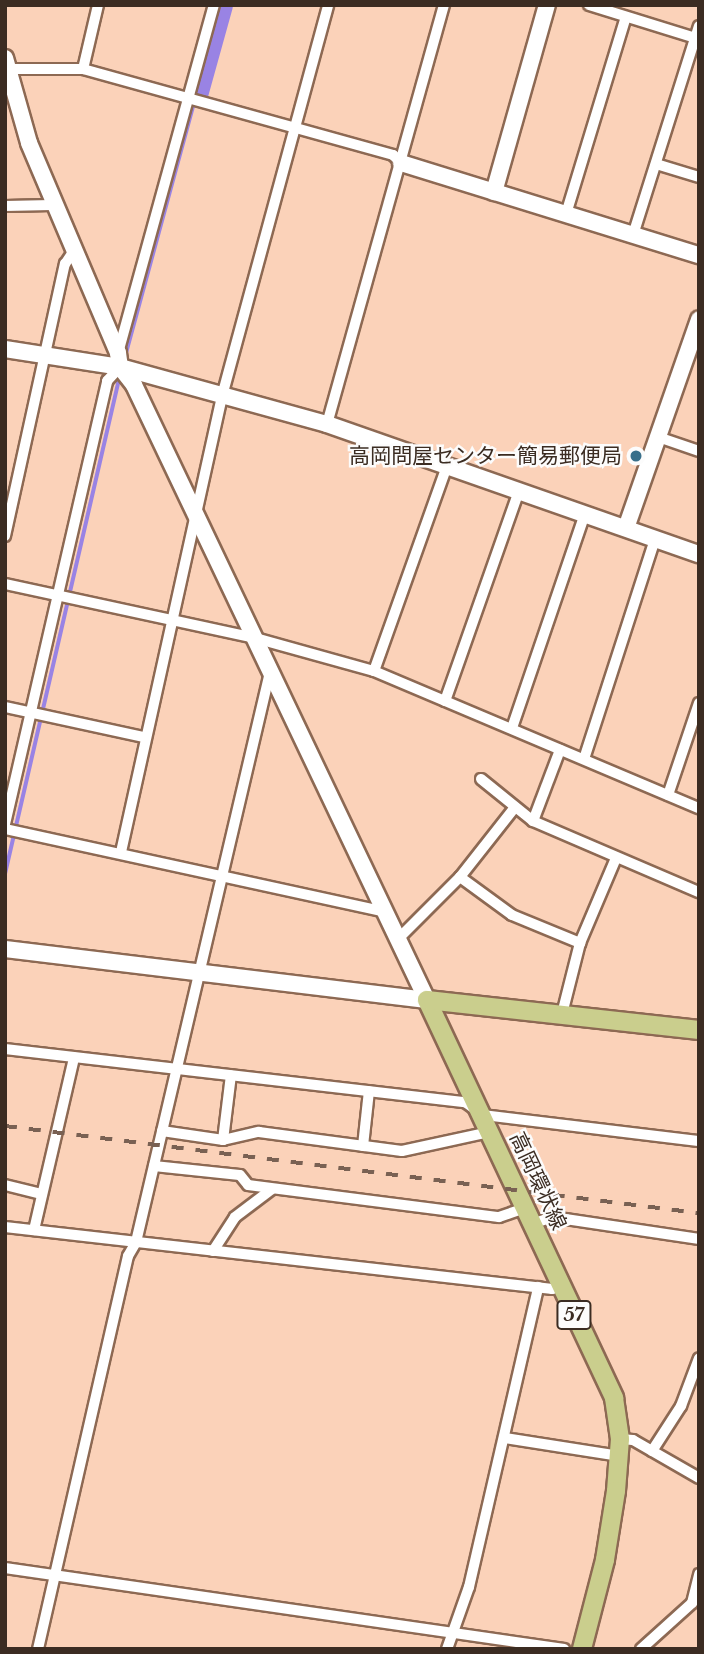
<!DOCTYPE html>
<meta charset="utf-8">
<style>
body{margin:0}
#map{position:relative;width:704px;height:1654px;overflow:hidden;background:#fbd2b9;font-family:"Libre Baskerville","Noto Sans JP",serif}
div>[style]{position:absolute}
.stream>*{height:3.5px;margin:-1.75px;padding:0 1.75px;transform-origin:1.75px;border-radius:1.75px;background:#9983e4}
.river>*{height:23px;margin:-11.5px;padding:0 11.5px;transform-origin:11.5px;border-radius:11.5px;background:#9983e4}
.roads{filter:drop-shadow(2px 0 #8d6953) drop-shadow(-2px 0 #8d6953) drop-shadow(0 2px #8d6953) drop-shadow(0 -2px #8d6953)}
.street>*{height:10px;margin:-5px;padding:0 5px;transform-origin:5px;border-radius:5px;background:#fff}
.secondary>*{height:16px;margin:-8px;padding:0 8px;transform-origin:8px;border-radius:8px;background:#fff}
.primary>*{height:18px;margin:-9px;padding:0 9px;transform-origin:9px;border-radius:9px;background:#cace8d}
.rail>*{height:3.5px;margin-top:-1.75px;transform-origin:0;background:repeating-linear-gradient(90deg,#796153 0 12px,transparent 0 24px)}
.dots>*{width:19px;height:19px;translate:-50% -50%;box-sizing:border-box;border:4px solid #fcfcfc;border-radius:50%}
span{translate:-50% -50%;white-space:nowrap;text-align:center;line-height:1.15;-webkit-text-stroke:5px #fcfcfc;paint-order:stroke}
.shield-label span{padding:2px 5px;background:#fcfcfc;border:2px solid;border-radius:5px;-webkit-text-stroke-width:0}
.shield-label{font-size:19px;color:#3b2c22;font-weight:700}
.poi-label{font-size:21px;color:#3b2c22}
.right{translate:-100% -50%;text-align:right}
.street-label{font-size:21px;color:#3b2c22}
.frame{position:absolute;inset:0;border:7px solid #3b2c22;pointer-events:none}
</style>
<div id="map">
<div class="stream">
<div style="left:125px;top:357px;width:271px;rotate:-74.8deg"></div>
<div style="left:5px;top:874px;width:512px;rotate:-77.02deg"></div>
</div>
<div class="river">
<div style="left:196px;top:95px;width:93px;rotate:-74.5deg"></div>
</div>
<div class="roads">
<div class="street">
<div style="left:589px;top:5px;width:115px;rotate:17.2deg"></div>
<div style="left:8px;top:69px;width:75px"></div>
<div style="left:83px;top:69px;width:322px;rotate:15.5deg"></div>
<div style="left:393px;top:155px;width:11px;rotate:45deg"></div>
<div style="left:83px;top:69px;width:66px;rotate:-76.8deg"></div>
<div style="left:656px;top:164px;width:45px;rotate:16.8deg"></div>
<div style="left:5px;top:206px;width:47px;rotate:-1.2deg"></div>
<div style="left:566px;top:214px;width:206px;rotate:-73.1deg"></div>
<div style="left:633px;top:235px;width:219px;rotate:-72.5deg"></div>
<div style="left:118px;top:353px;width:361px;rotate:-74.6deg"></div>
<div style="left:327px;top:424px;width:435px;rotate:-74.4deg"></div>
<div style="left:658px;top:437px;width:43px;rotate:18.9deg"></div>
<div style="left:5px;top:536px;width:279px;rotate:-77.6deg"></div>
<div style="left:65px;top:264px;width:18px;rotate:-56deg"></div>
<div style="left:5px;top:584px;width:256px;rotate:12.2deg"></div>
<div style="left:255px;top:638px;width:123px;rotate:15.5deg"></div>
<div style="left:374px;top:671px;width:353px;rotate:22.9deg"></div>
<div style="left:374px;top:671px;width:218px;rotate:-70.4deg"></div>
<div style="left:445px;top:701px;width:223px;rotate:-70.6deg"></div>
<div style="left:5px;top:707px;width:142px;rotate:12.2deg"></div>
<div style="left:512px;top:728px;width:226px;rotate:-71.2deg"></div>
<div style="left:584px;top:759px;width:231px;rotate:-72.1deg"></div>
<div style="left:481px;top:779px;width:67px;rotate:38.9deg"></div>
<div style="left:533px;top:821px;width:181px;rotate:23.2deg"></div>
<div style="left:668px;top:795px;width:97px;rotate:-71.4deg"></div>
<div style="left:533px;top:821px;width:76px;rotate:-69.2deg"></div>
<div style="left:5px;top:824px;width:455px;rotate:-77deg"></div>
<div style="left:107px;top:381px;width:19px;rotate:-47deg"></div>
<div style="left:5px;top:829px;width:389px;rotate:12.3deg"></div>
<div style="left:121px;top:852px;width:467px;rotate:-77.5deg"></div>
<div style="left:222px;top:396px;width:405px;rotate:-74.8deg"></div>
<div style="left:460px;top:877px;width:64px;rotate:36.2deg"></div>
<div style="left:512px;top:915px;width:74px;rotate:22.4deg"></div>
<div style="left:397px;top:940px;width:89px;rotate:-45deg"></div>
<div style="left:460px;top:877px;width:89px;rotate:-51.8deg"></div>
<div style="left:562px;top:1014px;width:73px;rotate:-75.8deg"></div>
<div style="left:580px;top:943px;width:92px;rotate:-67deg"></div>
<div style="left:5px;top:1049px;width:463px;rotate:6.6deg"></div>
<div style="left:465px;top:1102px;width:22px;rotate:36deg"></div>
<div style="left:483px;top:1115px;width:218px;rotate:6.9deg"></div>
<div style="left:162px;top:1131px;width:62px;rotate:8.4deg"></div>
<div style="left:223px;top:1140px;width:37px;rotate:-13deg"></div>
<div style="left:259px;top:1132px;width:144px;rotate:7.6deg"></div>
<div style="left:402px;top:1151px;width:90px;rotate:-12.2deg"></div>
<div style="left:223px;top:1140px;width:65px;rotate:-83deg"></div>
<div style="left:363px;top:1146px;width:55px;rotate:-83.8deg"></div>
<div style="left:154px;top:1166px;width:86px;rotate:6deg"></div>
<div style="left:240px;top:1175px;width:13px;rotate:51deg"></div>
<div style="left:248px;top:1185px;width:253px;rotate:7.3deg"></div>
<div style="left:499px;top:1217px;width:28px;rotate:-19deg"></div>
<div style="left:5px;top:1185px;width:37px;rotate:14deg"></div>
<div style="left:532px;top:1224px;width:21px;rotate:-19deg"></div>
<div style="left:552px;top:1217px;width:149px;rotate:8.5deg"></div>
<div style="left:5px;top:1227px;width:551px;rotate:6.47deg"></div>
<div style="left:552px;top:1289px;width:10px;rotate:-24deg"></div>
<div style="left:34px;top:1230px;width:177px;rotate:-76.9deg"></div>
<div style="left:213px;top:1251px;width:40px;rotate:-57.1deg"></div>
<div style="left:235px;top:1217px;width:46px;rotate:-37.1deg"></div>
<div style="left:505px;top:1438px;width:116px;rotate:8.9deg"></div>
<div style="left:620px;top:1439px;width:13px;rotate:4deg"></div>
<div style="left:633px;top:1440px;width:76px;rotate:29.9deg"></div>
<div style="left:652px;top:1451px;width:54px;rotate:-57.2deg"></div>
<div style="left:681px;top:1406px;width:51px;rotate:-69.4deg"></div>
<div style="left:5px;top:1568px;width:565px;rotate:8.24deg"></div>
<div style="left:38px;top:1649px;width:403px;rotate:-77.1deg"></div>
<div style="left:128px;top:1256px;width:16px;rotate:-60deg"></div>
<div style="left:136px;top:1242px;width:586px;rotate:-76.77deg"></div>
<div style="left:447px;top:1649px;width:66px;rotate:-70.5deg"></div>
<div style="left:469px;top:1587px;width:308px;rotate:-77deg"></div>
<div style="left:641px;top:1649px;width:69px;rotate:-42deg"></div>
<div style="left:692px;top:1603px;width:30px;rotate:-76deg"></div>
</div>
<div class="secondary">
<div style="left:5px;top:58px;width:88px;rotate:74.2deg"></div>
<div style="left:29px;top:143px;width:228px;rotate:67deg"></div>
<div style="left:118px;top:353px;width:14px;rotate:82deg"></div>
<div style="left:120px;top:367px;width:23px;rotate:52deg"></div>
<div style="left:134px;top:385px;width:681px;rotate:64.53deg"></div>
<div style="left:401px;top:163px;width:312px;rotate:17.2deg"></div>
<div style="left:494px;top:192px;width:194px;rotate:-74.2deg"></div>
<div style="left:5px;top:349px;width:116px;rotate:8.9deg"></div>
<div style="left:120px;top:367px;width:215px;rotate:15.4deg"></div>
<div style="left:327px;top:424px;width:394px;rotate:19.3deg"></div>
<div style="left:626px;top:528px;width:221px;rotate:-70.7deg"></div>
<div style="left:5px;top:949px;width:425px;rotate:6.9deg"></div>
</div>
<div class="primary">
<div style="left:427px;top:1000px;width:440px;rotate:64.8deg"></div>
<div style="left:614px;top:1398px;width:41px;rotate:81.7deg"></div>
<div style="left:620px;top:1439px;width:52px;rotate:94.4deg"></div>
<div style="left:616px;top:1491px;width:70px;rotate:99.1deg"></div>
<div style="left:605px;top:1560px;width:92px;rotate:104.5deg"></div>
<div style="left:427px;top:1000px;width:274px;rotate:6.3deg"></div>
</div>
</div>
<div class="rail">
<div style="left:5px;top:1126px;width:699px;rotate:7.15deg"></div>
</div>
<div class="dots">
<div style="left:636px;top:456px;background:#386f8a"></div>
</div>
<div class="shield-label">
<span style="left:574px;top:1315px">57</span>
</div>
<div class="poi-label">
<span class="right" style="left:622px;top:456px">高岡問屋センター簡易郵便局</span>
</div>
<div class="street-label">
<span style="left:538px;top:1181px;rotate:65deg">高岡環状線</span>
</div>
<div class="frame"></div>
</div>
